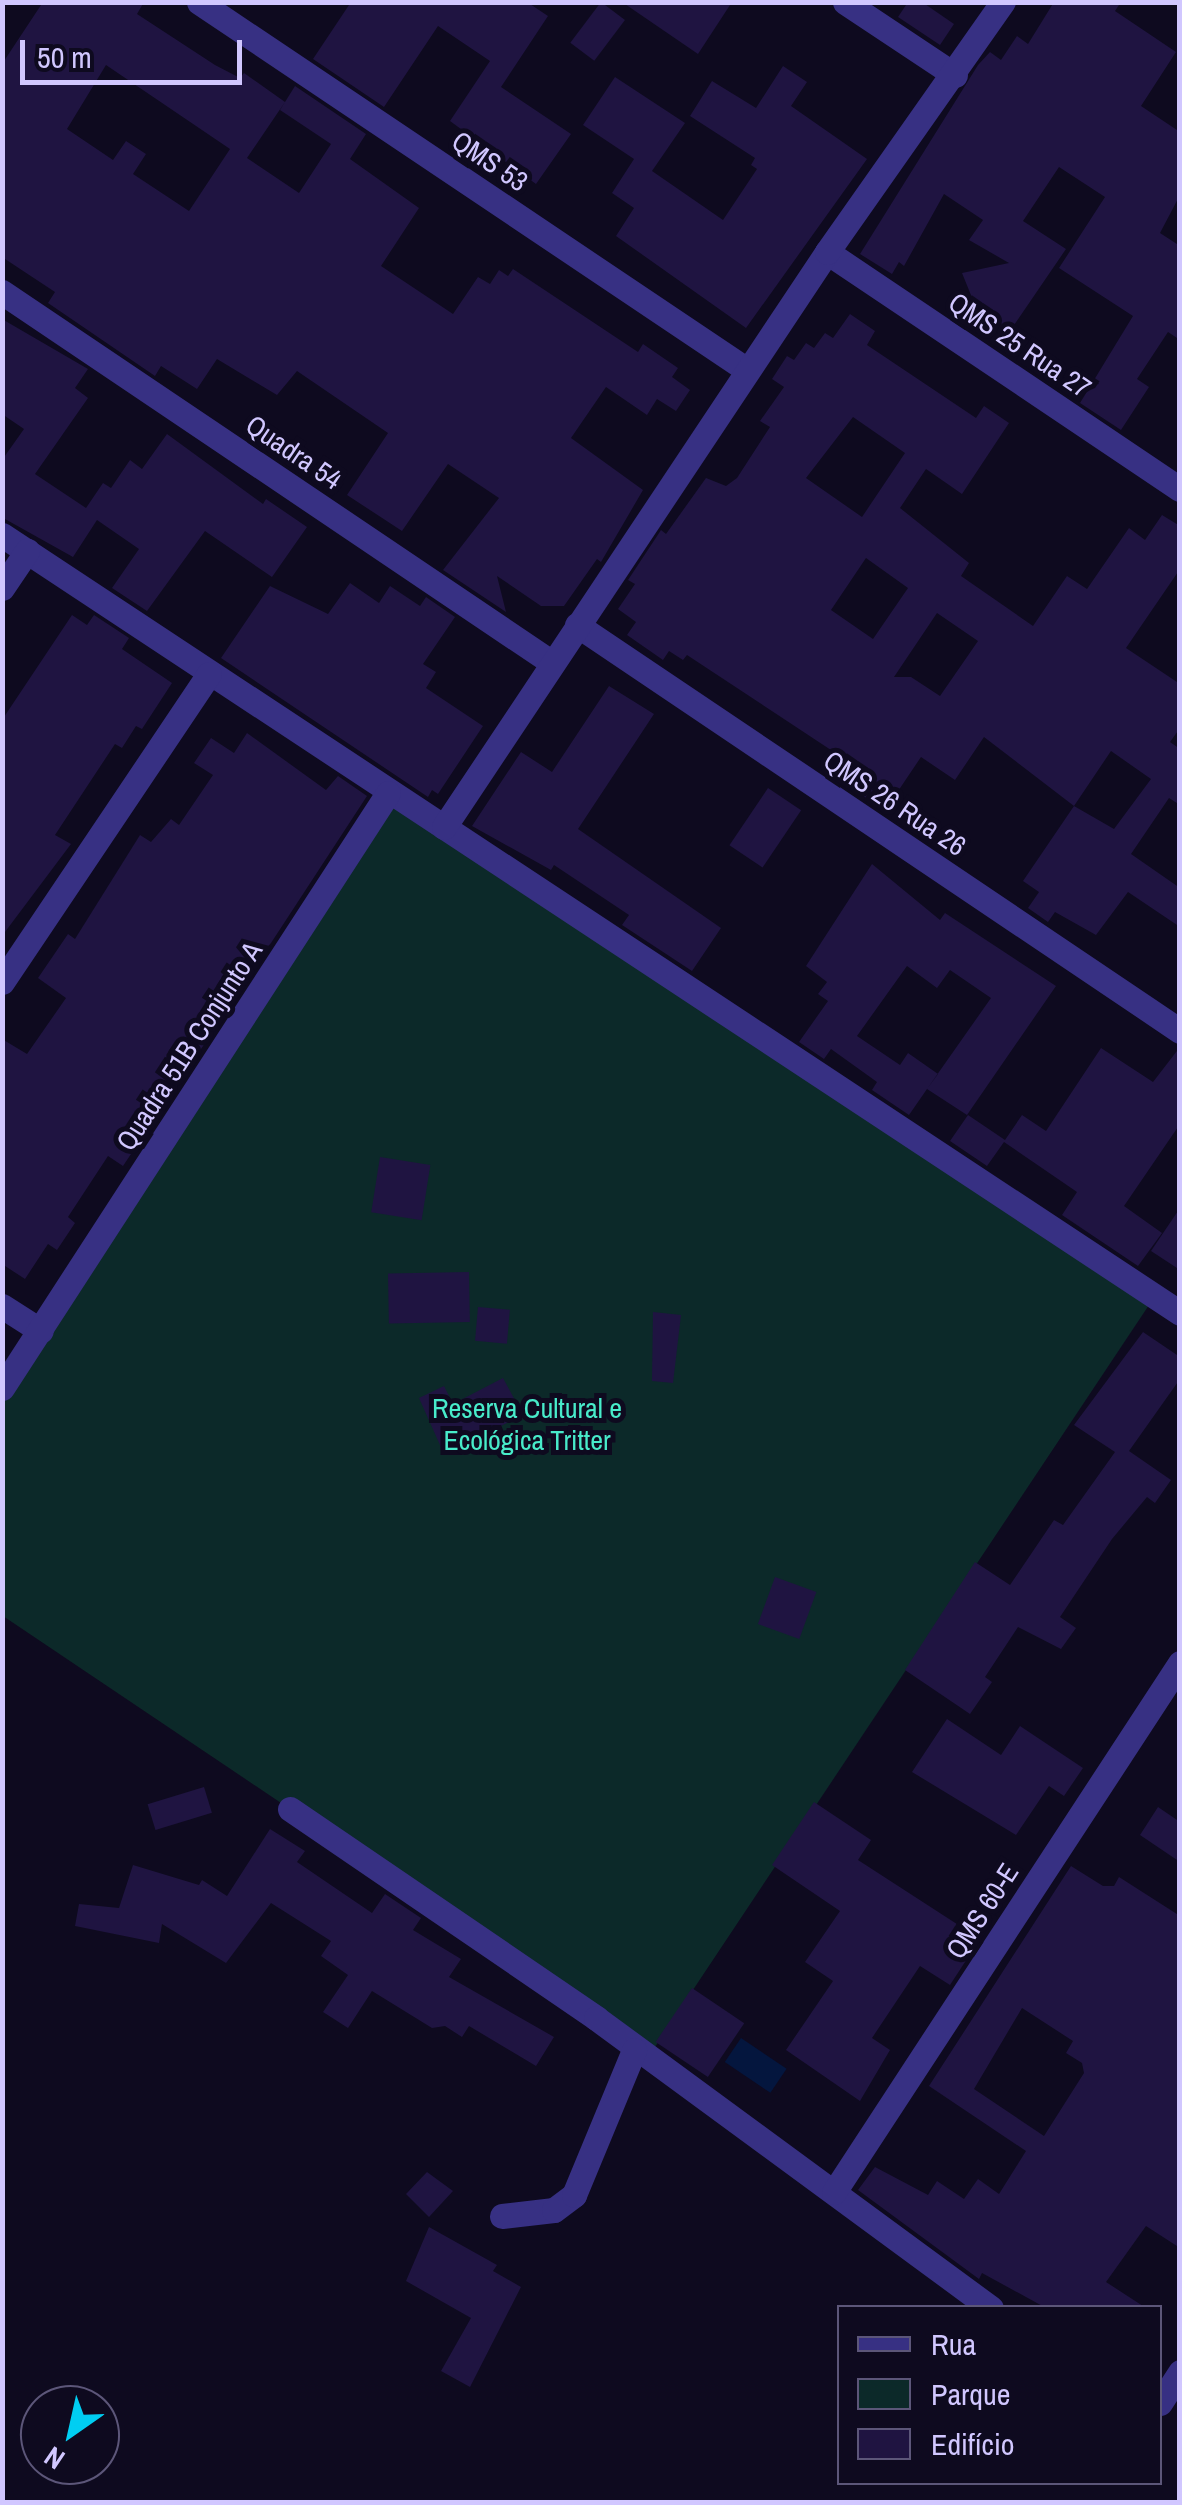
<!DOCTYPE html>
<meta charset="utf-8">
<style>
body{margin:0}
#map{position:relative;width:1182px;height:2505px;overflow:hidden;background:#0e0a1f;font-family:"Archivo Narrow",sans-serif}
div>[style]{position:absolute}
.green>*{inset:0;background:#0c2929}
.water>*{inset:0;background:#04163e;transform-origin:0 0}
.building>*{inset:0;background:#1f1441;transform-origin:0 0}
.minor>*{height:25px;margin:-12.5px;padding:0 12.5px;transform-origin:12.5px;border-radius:12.5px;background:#373083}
span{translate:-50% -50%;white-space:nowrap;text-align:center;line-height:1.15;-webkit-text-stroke:10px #0e0a1f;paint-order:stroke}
.street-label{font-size:28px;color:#d1c7ff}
.park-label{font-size:28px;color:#48ebca}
.frame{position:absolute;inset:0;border:5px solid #d1c7ff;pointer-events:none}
.legend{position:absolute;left:837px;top:2305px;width:325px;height:180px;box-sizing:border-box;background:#0e0a1f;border:2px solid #5c5679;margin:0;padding:12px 18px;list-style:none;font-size:30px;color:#d1c7ff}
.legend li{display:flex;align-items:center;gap:20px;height:50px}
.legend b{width:50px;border:2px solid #5c5679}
.north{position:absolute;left:20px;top:2385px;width:100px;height:100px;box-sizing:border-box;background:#0e0a1f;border:2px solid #5c5679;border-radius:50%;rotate:214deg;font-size:28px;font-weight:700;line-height:40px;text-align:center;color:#d1c7ff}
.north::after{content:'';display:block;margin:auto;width:35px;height:45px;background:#00cef2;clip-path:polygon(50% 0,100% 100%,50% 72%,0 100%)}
.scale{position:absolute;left:20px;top:40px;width:222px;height:45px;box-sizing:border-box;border:5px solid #d1c7ff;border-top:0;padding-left:12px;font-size:30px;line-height:35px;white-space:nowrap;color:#d1c7ff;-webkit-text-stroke:8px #0e0a1f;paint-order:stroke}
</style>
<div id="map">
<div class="green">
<div style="clip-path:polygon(389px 799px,1153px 1299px,645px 2062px,290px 1809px,3px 1616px,3px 1383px)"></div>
</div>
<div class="water">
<div style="left:741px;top:2038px;width:55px;height:29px;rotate:34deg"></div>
</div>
<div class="building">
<div style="clip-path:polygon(evenodd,43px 2px,144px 2px,137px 14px,215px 65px,240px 78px,244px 73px,285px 102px,295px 86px,366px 134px,350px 159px,419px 208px,381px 266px,453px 314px,478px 277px,490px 284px,499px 270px,508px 276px,513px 269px,638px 352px,643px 344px,678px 368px,672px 377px,690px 390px,676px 411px,657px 399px,647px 415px,606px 387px,571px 438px,643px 490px,601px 562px,597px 559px,564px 606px,541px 606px,497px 576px,506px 612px,443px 570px,499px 498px,448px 464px,402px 531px,347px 495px,388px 433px,297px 371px,277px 395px,217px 359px,197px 389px,161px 366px,155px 376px,48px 303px,55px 292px,2px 257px,2px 64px,43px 2px,106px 65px,230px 149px,189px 211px,133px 174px,146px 154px,126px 141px,113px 160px,67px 129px,106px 65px,43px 2px,285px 102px,280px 110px,331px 144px,299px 193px,247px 158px,285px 102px)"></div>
<div style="clip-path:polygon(351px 2px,527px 2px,548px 16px,501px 87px,571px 134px,536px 184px,450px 121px,490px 61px,438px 26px,384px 107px,313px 59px)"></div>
<div style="left:601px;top:2px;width:30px;height:51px;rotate:37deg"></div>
<div style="clip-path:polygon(622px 2px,732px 2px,698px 54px)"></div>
<div style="clip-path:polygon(908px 2px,922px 2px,954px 24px,940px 45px,898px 17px)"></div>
<div style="clip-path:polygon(1054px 2px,1121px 2px,1115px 11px,1176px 52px,1141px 106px,1180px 132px,1180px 195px,1160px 233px,1180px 246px,1180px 340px,1168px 332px,1137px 379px,1149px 387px,1121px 430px,1080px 403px,1133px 316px,1059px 268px,1105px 197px,1059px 167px,1023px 221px,1066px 249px,1008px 334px,979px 315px,962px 273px,1009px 263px,969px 240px,983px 220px,944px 194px,904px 266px,899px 262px,892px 274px,860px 254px,978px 65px,990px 52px,1001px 60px,1017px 36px,1028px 44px)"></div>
<div style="clip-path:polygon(783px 66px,807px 82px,791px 106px,867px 159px,746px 328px,616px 236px,634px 208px,612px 193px,634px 159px,583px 125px,615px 77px,685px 123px,652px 171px,723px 220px,757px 169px,751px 165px,755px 158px,690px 116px,712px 81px,756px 108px)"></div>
<div style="clip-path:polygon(evenodd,850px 314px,875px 331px,867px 345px,976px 418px,984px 406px,1009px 423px,962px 494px,926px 469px,900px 508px,969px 563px,961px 576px,1033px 626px,1067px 576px,1087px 589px,1129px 528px,1145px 540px,1162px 515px,1180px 526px,1180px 569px,1126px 648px,1180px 684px,1180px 728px,1170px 742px,1180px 749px,1180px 805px,1169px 798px,1131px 854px,1180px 888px,1180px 927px,1128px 892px,1096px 935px,1055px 912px,1048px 922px,1028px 908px,1039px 892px,1023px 881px,1074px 806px,984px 737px,955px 780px,921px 757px,884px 812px,830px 770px,840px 756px,687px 655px,683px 660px,669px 651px,663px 660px,627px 635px,636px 622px,618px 609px,635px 584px,628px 580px,661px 530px,666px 534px,706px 478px,726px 486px,737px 478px,770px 427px,760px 421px,784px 387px,772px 379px,787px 356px,794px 360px,806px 343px,814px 348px,825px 333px,833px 338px,850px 314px,853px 417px,905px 453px,862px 517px,806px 478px,853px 417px,850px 314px,866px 558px,908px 588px,873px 639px,831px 610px,866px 558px,850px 314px,937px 613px,978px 641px,940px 696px,911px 677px,894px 677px,937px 613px,850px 314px,1111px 751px,1151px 779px,1114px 829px,1074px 806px,1111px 751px)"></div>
<div style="clip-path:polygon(2px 319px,88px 369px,75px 388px,88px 398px,35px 474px,86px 508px,103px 483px,111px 488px,130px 460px,142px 469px,167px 434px,263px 504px,266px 499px,307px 527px,272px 577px,205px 531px,147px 611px,112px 588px,139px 549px,97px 520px,73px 557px,5px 519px,2px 460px,24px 429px,2px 414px)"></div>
<div style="clip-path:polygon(350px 583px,379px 603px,390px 586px,420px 606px,426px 597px,455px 617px,423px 664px,436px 672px,426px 688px,483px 726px,438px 794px,432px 790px,428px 797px,221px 658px,270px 586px,328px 614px)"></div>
<div style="clip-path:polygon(72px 615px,87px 625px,94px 615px,129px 638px,122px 649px,172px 683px,142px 729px,136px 726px,122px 748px,115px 744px,55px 835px,71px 844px,2px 936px,2px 720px)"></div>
<div style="clip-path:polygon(609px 686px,654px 714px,578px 829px,721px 928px,692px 971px,622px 925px,629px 915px,554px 865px,551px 870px,472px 826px,521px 752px,552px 772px)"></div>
<div style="clip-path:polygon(247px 733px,326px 790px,338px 776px,367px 796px,271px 943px,264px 951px,255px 946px,213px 1011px,223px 1016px,123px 1166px,108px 1156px,68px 1217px,75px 1223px,57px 1250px,48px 1244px,25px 1279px,2px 1264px,2px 1039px,27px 1054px,66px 998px,38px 978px,68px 934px,75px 939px,140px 835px,151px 842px,171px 819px,179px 825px,213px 775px,194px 763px,211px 738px,234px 753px)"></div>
<div style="left:768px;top:788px;width:40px;height:69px;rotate:34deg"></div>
<div style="clip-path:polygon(evenodd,872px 864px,940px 920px,945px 913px,1056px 986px,967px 1115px,927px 1089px,909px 1115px,872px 1090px,877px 1082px,831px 1049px,824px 1059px,799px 1042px,828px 1001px,818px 994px,827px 982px,806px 966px,872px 864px,907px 966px,937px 988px,950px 970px,991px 998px,927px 1089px,938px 1074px,908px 1053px,900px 1065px,857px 1036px,907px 966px)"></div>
<div style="clip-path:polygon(1180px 1047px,1180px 1124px,1124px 1206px,1162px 1233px,1138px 1266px,1062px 1215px,1077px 1192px,1004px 1142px,987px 1166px,950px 1141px,968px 1115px,1005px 1140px,1022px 1115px,1046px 1131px,1101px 1048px,1153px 1082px)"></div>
<div style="left:380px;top:1157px;width:51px;height:56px;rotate:9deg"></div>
<div style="clip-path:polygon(1180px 1208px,1180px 1270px,1151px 1251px)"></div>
<div style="left:469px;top:1272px;width:50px;height:81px;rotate:89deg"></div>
<div style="left:478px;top:1307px;width:32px;height:34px;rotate:5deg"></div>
<div style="clip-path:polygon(653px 1312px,681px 1315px,673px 1383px,652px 1381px)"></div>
<div style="clip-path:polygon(1143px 1332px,1180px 1357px,1180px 1379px,1129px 1451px,1171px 1480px,1155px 1503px,1147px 1497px,1112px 1539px,1060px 1617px,1076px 1628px,1061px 1649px,1018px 1627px,985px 1677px,992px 1682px,970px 1714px,905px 1670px,975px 1562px,1010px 1585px,1054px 1520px,1063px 1525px,1115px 1452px,1074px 1425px)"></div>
<div style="clip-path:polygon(503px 1378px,523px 1415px,444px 1454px,419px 1398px,444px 1386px,453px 1404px)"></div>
<div style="left:775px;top:1577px;width:44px;height:50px;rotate:20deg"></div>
<div style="clip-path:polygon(947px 1719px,1001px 1755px,1020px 1726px,1083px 1768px,1064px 1796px,1049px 1786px,1016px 1835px,912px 1772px)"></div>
<div style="left:204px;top:1787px;width:27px;height:59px;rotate:73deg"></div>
<div style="clip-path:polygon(814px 1802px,871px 1840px,858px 1860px,980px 1939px,950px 1985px,920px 1966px,872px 2038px,890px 2050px,860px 2101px,786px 2050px,833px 1981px,805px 1962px,840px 1911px,772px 1865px)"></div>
<div style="clip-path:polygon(1158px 1807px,1180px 1822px,1180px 1862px,1140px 1835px)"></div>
<div style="clip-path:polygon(270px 1829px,305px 1851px,297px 1862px,372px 1913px,385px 1894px,421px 1918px,413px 1930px,461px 1959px,449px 1977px,554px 2037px,536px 2066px,469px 2026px,462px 2037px,445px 2026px,432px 2028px,372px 1991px,348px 2028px,323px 2012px,348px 1975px,321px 1956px,331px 1941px,271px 1903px,226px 1963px,162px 1924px,159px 1943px,75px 1926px,79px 1904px,119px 1908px,133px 1865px,199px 1885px,202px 1880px,227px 1896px)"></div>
<div style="clip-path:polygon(evenodd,1071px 1866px,1103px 1886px,1114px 1886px,1119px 1877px,1180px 1916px,1180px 2248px,1146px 2226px,1106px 2282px,1146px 2308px,1046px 2308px,982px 2273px,979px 2279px,858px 2190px,875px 2167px,928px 2195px,937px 2181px,964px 2199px,978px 2179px,999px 2194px,1026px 2151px,929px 2086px,1071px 1866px,1022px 2008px,1073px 2041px,1066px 2053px,1082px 2063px,1084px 2073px,1044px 2136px,974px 2089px,1022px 2008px)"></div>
<div style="left:692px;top:1988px;width:63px;height:65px;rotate:34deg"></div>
<div style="clip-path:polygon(427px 2172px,453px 2191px,429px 2217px,406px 2194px)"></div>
<div style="clip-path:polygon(429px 2227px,497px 2265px,493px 2271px,521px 2287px,470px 2387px,441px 2371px,471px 2318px,406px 2281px)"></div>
</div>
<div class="minor">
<div style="left:199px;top:2px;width:660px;rotate:33.88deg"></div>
<div style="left:845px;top:2px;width:132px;rotate:33.6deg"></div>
<div style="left:827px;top:252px;width:425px;rotate:33.9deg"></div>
<div style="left:2px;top:292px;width:662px;rotate:33.98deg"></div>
<div style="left:2px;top:535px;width:1412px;rotate:33.44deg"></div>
<div style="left:2px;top:588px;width:45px;rotate:-56deg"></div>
<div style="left:577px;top:625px;width:727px;rotate:33.95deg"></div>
<div style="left:444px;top:827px;width:691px;rotate:-56.33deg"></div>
<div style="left:827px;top:252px;width:306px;rotate:-54.9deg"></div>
<div style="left:2px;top:982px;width:371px;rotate:-56.1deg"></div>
<div style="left:2px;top:1306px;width:46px;rotate:32.7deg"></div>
<div style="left:2px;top:1388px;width:709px;rotate:-57.03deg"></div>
<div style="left:290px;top:1809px;width:371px;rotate:34.3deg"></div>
<div style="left:596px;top:2018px;width:490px;rotate:36.3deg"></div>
<div style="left:834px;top:2192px;width:632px;rotate:-56.81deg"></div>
<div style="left:502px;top:2216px;width:52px;rotate:-6.6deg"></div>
<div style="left:554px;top:2210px;width:25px;rotate:-37deg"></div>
<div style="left:574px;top:2195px;width:157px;rotate:-67.5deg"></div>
<div style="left:1160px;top:2403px;width:37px;rotate:-57deg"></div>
</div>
<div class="street-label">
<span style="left:490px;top:161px;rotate:34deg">QMS 53</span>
<span style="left:1020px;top:345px;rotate:34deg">QMS 25 Rua 27</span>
<span style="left:294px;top:452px;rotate:34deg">Quadra 54</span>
<span style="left:895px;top:803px;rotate:34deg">QMS 26 Rua 26</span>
<span style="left:189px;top:1046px;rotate:-57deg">Quadra 51B Conjunto A</span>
<span style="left:982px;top:1911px;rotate:-57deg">QMS 60-E</span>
</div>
<div class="park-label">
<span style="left:527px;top:1424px">Reserva Cultural e<br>Ecológica Tritter</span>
</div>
<div class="frame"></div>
<ul class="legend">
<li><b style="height:12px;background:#373083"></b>Rua</li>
<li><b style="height:28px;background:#0c2929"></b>Parque</li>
<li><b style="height:28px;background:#1f1441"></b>Edifício</li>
</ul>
<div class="north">N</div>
<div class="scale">50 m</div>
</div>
